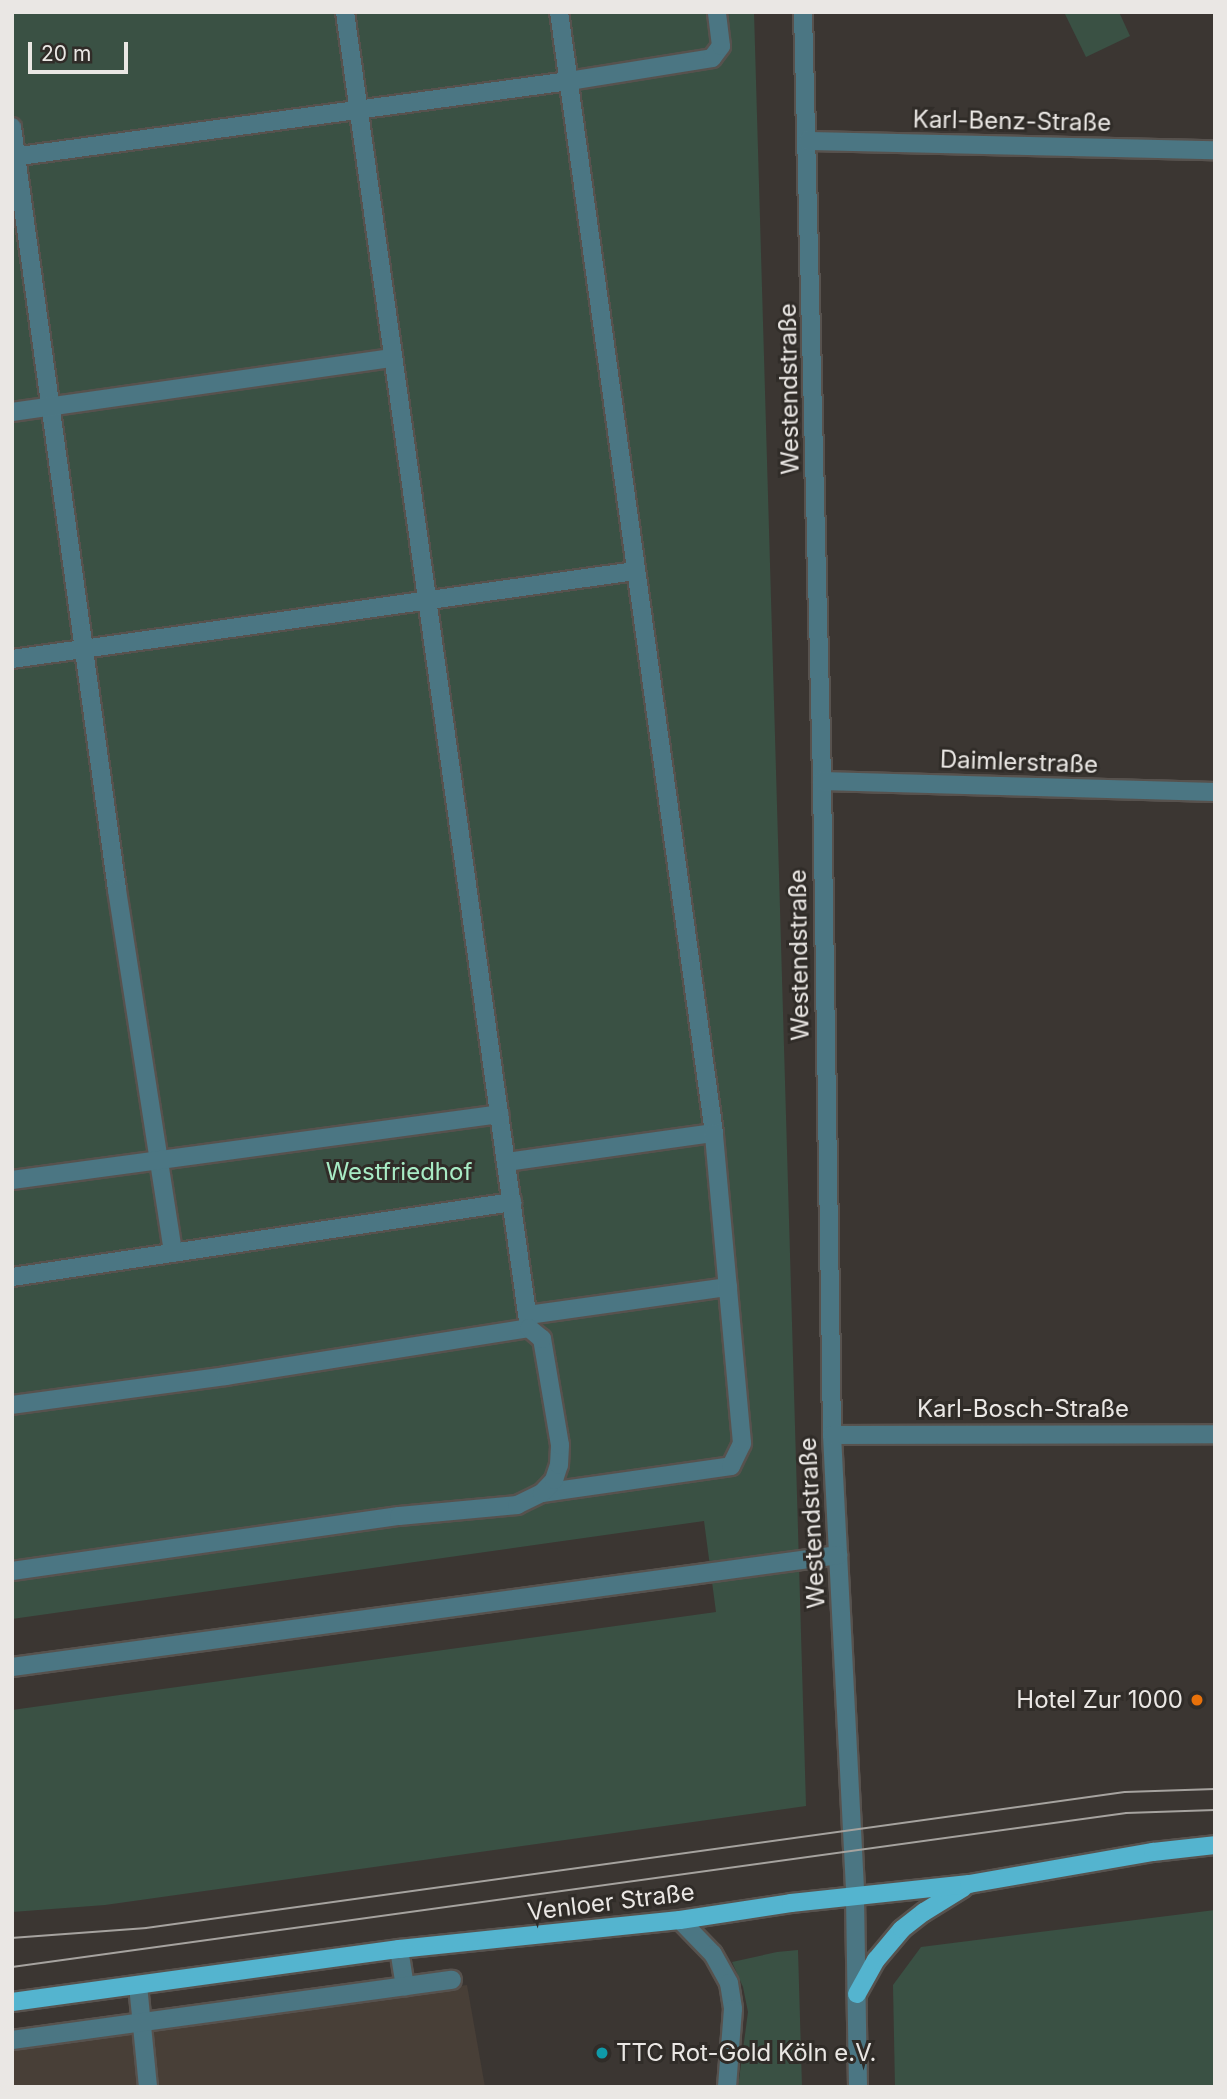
<!DOCTYPE html>
<meta charset="utf-8">
<style>
body{margin:0}
#map{position:relative;width:1227px;height:2099px;overflow:hidden;background:#3b3632;font-family:Inter,sans-serif}
div>[style]{position:absolute}
.built>*{inset:0;background:#483f37}
.green>*{inset:0;background:#3a5144}
.roads{filter:drop-shadow(2px 0 #57524e) drop-shadow(-2px 0 #57524e) drop-shadow(0 2px #57524e) drop-shadow(0 -2px #57524e)}
.minor>*{height:18px;margin:-9px;padding:0 9px;transform-origin:9px;border-radius:9px;background:#4b7683}
.major>*{height:18px;margin:-9px;padding:0 9px;transform-origin:9px;border-radius:9px;background:#54b4cf}
.tram>*{height:2px;margin:-1px;padding:0 1px;transform-origin:1px;border-radius:1px;background:#a6a39f}
.dots>*{width:19px;height:19px;translate:-50% -50%;box-sizing:border-box;border:4px solid #302c28;border-radius:50%}
span{translate:-50% -50%;white-space:nowrap;text-align:center;line-height:1.15;-webkit-text-stroke:6px #302c28;paint-order:stroke}
.street-label{font-size:24px;color:#eae7e4}
.park-label{font-size:24px;color:#a8ebc5}
.poi-label{font-size:24px;color:#eae7e4}
.right{translate:-100% -50%;text-align:right}
.left{translate:0 -50%;text-align:left}
.frame{position:absolute;inset:0;border:14px solid #eae7e4;pointer-events:none}
.scale{position:absolute;left:28px;top:42px;width:100px;height:32px;box-sizing:border-box;border:4px solid #eae7e4;border-top:0;padding-left:9px;font-size:21px;line-height:24px;white-space:nowrap;color:#eae7e4;-webkit-text-stroke:5px #302c28;paint-order:stroke}
</style>
<div id="map">
<div class="built">
<div style="clip-path:polygon(467px 1985px,485px 2087px,12px 2087px,12px 2048px)"></div>
</div>
<div class="green">
<div style="clip-path:polygon(12px 12px,754px 12px,806px 1806px,105px 1905px,12px 1912px,12px 1710px,716px 1612px,704px 1521px,12px 1619px)"></div>
<div style="clip-path:polygon(1064px 12px,1119px 12px,1130px 36px,1086px 57px)"></div>
<div style="clip-path:polygon(1215px 1910px,1215px 2087px,895px 2087px,893px 1985px,921px 1947px)"></div>
<div style="clip-path:polygon(798px 1950px,802px 2087px,738px 2087px,748px 2012px,743px 1987px,732px 1962px,777px 1952px)"></div>
</div>
<div class="roads">
<div class="minor">
<div style="left:803px;top:12px;width:769px;rotate:88.58deg"></div>
<div style="left:822px;top:781px;width:654px;rotate:89.12deg"></div>
<div style="left:832px;top:1435px;width:463px;rotate:87.1deg"></div>
<div style="left:855px;top:1897px;width:190px;rotate:89.1deg"></div>
<div style="left:12px;top:127px;width:770px;rotate:82.16deg"></div>
<div style="left:117px;top:890px;width:367px;rotate:81.2deg"></div>
<div style="left:808px;top:141px;width:407px;rotate:1.3deg"></div>
<div style="left:12px;top:157px;width:562px;rotate:-7.77deg"></div>
<div style="left:569px;top:81px;width:145px;rotate:-9.1deg"></div>
<div style="left:712px;top:58px;width:15px;rotate:-53deg"></div>
<div style="left:721px;top:46px;width:34px;rotate:-97deg"></div>
<div style="left:12px;top:412px;width:384px;rotate:-8.1deg"></div>
<div style="left:12px;top:659px;width:629px;rotate:-8.04deg"></div>
<div style="left:822px;top:781px;width:393px;rotate:1.6deg"></div>
<div style="left:507px;top:1162px;width:209px;rotate:-8deg"></div>
<div style="left:714px;top:1133px;width:1132px;rotate:-97.87deg"></div>
<div style="left:12px;top:1180px;width:492px;rotate:-7.7deg"></div>
<div style="left:12px;top:1277px;width:506px;rotate:-8.53deg"></div>
<div style="left:528px;top:1315px;width:202px;rotate:-8deg"></div>
<div style="left:12px;top:1405px;width:216px;rotate:-7.7deg"></div>
<div style="left:226px;top:1376px;width:307px;rotate:-9deg"></div>
<div style="left:529px;top:1328px;width:1329px;rotate:-97.96deg"></div>
<div style="left:832px;top:1435px;width:383px;rotate:-0.1deg"></div>
<div style="left:542px;top:1493px;width:191px;rotate:-8.1deg"></div>
<div style="left:731px;top:1466px;width:25px;rotate:-64deg"></div>
<div style="left:742px;top:1443px;width:311px;rotate:-95.2deg"></div>
<div style="left:12px;top:1571px;width:391px;rotate:-8.1deg"></div>
<div style="left:399px;top:1516px;width:119px;rotate:-5.3deg"></div>
<div style="left:517px;top:1505px;width:28px;rotate:-26deg"></div>
<div style="left:542px;top:1493px;width:18px;rotate:-47deg"></div>
<div style="left:554px;top:1480px;width:16px;rotate:-72deg"></div>
<div style="left:559px;top:1465px;width:20px;rotate:-87deg"></div>
<div style="left:560px;top:1445px;width:108px;rotate:-99.6deg"></div>
<div style="left:542px;top:1339px;width:17px;rotate:-140deg"></div>
<div style="left:12px;top:1667px;width:834px;rotate:-7.72deg"></div>
<div style="left:680px;top:1920px;width:47px;rotate:45.9deg"></div>
<div style="left:713px;top:1954px;width:33px;rotate:61deg"></div>
<div style="left:729px;top:1983px;width:26px;rotate:81deg"></div>
<div style="left:733px;top:2009px;width:78px;rotate:94.4deg"></div>
<div style="left:399px;top:1949px;width:38px;rotate:81deg"></div>
<div style="left:138px;top:1985px;width:102px;rotate:84.4deg"></div>
<div style="left:12px;top:2040px;width:444px;rotate:-7.8deg"></div>
</div>
<div class="major">
<div style="left:857px;top:1994px;width:39px;rotate:-61deg"></div>
<div style="left:876px;top:1960px;width:40px;rotate:-50deg"></div>
<div style="left:902px;top:1929px;width:28px;rotate:-38deg"></div>
<div style="left:924px;top:1912px;width:46px;rotate:-31.6deg"></div>
<div style="left:12px;top:2002px;width:391px;rotate:-7.8deg"></div>
<div style="left:399px;top:1949px;width:282px;rotate:-5.9deg"></div>
<div style="left:680px;top:1920px;width:112px;rotate:-8.7deg"></div>
<div style="left:791px;top:1903px;width:179px;rotate:-6.1deg"></div>
<div style="left:969px;top:1884px;width:187px;rotate:-9.9deg"></div>
<div style="left:1153px;top:1852px;width:62px;rotate:-6.4deg"></div>
</div>
</div>
<div class="tram">
<div style="left:12px;top:1938px;width:134px;rotate:-4.3deg"></div>
<div style="left:146px;top:1928px;width:988px;rotate:-7.91deg"></div>
<div style="left:1125px;top:1792px;width:90px;rotate:-1.9deg"></div>
<div style="left:12px;top:1967px;width:1125px;rotate:-7.87deg"></div>
<div style="left:1126px;top:1813px;width:89px;rotate:-1.9deg"></div>
</div>
<div class="dots">
<div style="left:1197px;top:1700px;background:#e8710a"></div>
<div style="left:602px;top:2053px;background:#0f9aa8"></div>
</div>
<div class="street-label">
<span style="left:1012px;top:121px;rotate:1deg">Karl-Benz-Straße</span>
<span style="left:789px;top:389px;rotate:-91deg">Westendstraße</span>
<span style="left:1019px;top:762px;rotate:2deg">Daimlerstraße</span>
<span style="left:799px;top:955px;rotate:-91deg">Westendstraße</span>
<span style="left:1023px;top:1409px">Karl-Bosch-Straße</span>
<span style="left:812px;top:1523px;rotate:-93deg">Westendstraße</span>
<span style="left:611px;top:1902px;rotate:-7deg">Venloer Straße</span>
</div>
<div class="park-label">
<span style="left:399px;top:1172px">Westfriedhof</span>
</div>
<div class="poi-label">
<span class="right" style="left:1183px;top:1700px">Hotel Zur 1000</span>
<span class="left" style="left:616px;top:2053px">TTC Rot-Gold Köln e.V.</span>
</div>
<div class="frame"></div>
<div class="scale">20 m</div>
</div>
